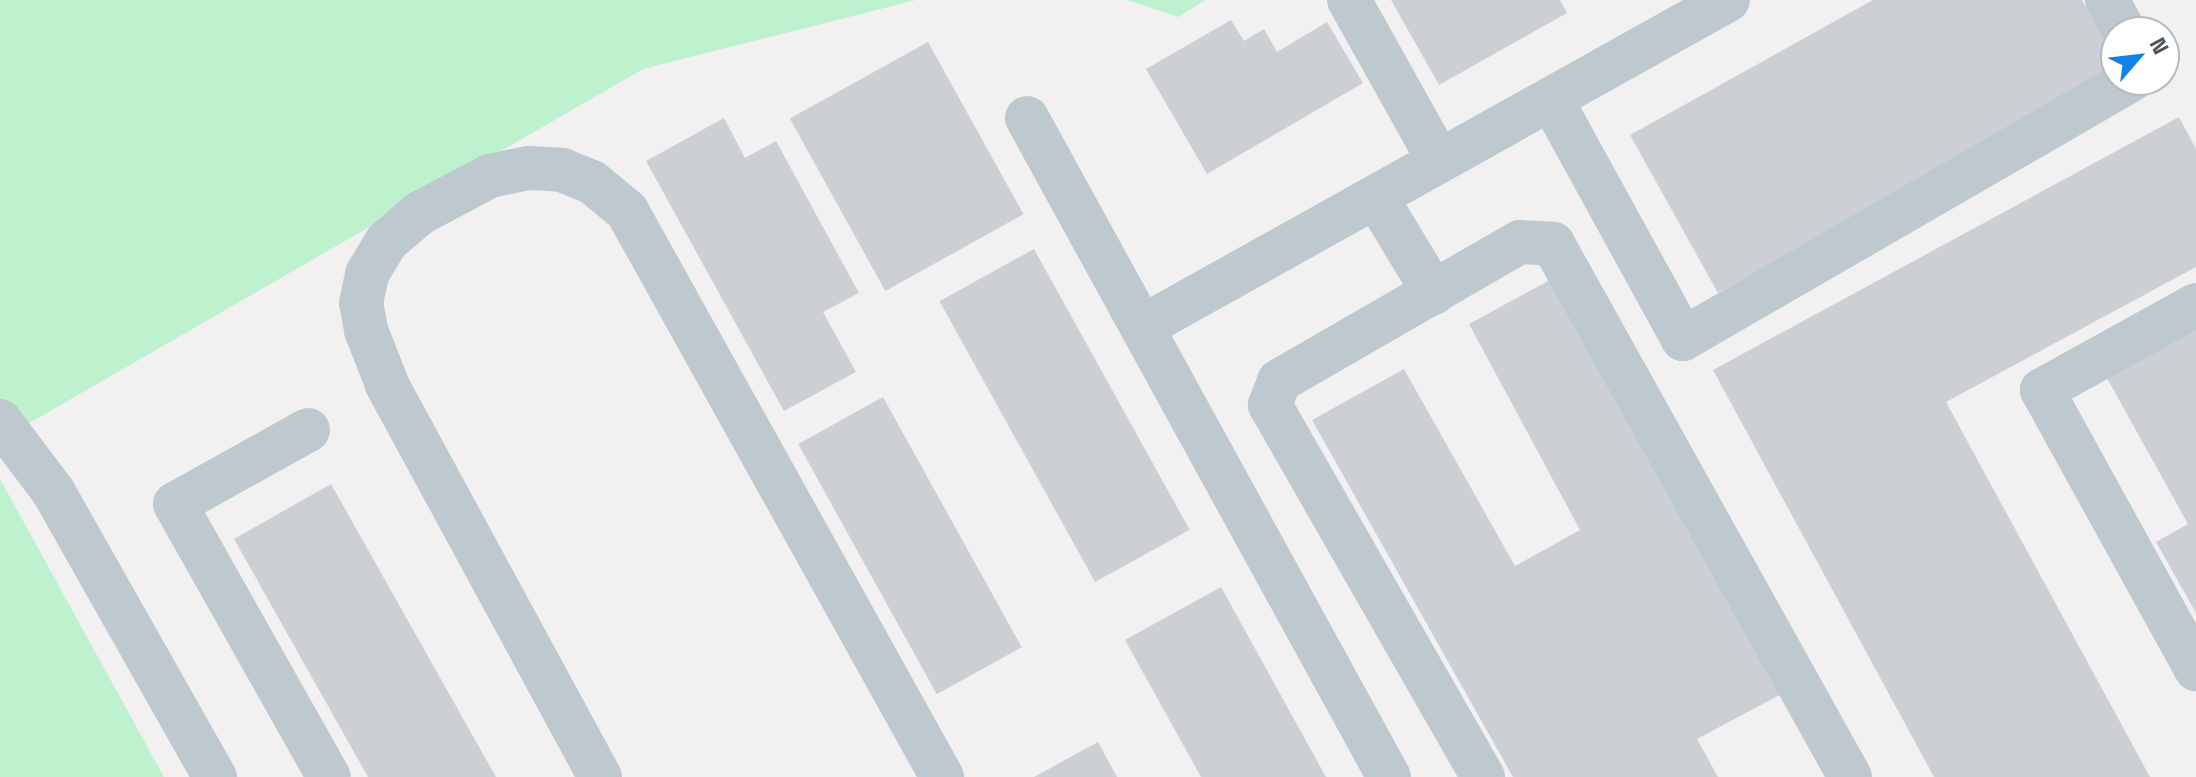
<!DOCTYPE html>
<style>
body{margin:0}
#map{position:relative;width:2196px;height:777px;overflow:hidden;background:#f2f0f0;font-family:"Space Grotesk",sans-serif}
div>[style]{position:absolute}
.green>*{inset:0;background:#bef1cd}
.building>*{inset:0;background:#ccd0d5;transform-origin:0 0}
.minor>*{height:44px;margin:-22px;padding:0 22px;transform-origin:22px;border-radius:22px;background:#bdc9cf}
span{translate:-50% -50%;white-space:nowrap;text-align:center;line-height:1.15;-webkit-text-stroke:6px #fff;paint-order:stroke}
.north{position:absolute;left:2100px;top:16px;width:80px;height:80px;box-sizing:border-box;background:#fff;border:2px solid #b5bbbf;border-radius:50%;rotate:62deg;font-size:22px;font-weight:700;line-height:32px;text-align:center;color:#47555e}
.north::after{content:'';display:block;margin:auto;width:28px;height:36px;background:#1481e8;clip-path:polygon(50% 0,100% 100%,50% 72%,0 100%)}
</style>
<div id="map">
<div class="green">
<div style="clip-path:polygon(0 0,916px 0,643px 69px,0 440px)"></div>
<div style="clip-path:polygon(1127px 0,1205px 0,1178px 17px)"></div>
<div style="clip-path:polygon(0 479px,164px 777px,0 777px)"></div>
</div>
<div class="building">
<div style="clip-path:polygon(1391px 0,1560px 0,1567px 13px,1439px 85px)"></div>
<div style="clip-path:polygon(1873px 0,2082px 0,2116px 61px,2116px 71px,1718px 293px,1630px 135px)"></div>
<div style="clip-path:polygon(1231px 20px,1244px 41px,1264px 29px,1277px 52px,1327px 22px,1363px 83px,1207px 174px,1146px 69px)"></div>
<div style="left:928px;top:42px;width:197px;height:158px;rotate:61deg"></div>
<div style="clip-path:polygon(2179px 117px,2196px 149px,2196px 267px,1946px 402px,2150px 777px,1934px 777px,1713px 370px)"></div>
<div style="clip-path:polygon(724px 118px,745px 158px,776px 141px,859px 293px,823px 312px,856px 372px,784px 411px,646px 161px)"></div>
<div style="left:1034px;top:249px;width:321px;height:108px;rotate:61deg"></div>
<div style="clip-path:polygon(1561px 274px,1787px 691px,1697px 739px,1718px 777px,1513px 777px,1312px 420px,1404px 369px,1515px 566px,1580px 530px,1469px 324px)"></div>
<div style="clip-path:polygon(2196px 319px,2196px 613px,2156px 542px,2188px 524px,2103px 371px)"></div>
<div style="left:883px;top:397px;width:286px;height:97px;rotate:61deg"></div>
<div style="clip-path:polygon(331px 484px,496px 777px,368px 777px,234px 539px)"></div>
<div style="clip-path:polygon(1221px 587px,1326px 777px,1201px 777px,1125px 640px)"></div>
<div style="clip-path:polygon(1098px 742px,1117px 777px,1034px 777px)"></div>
</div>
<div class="minor">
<div style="left:1349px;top:0;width:184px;rotate:60.8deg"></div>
<div style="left:2107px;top:0;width:37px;rotate:61deg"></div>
<div style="left:1551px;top:99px;width:274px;rotate:61.2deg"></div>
<div style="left:1683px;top:339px;width:517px;rotate:-30.03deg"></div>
<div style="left:1027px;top:118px;width:752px;rotate:61.22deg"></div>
<div style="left:1376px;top:197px;width:112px;rotate:58.9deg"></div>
<div style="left:2196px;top:305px;width:176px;rotate:151.1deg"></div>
<div style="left:2042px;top:390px;width:319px;rotate:61.1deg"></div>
<div style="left:1142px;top:327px;width:671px;rotate:-29.16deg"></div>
<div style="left:0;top:421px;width:88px;rotate:52.9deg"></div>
<div style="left:53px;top:491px;width:329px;rotate:60.5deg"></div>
<div style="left:308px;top:430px;width:152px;rotate:150.9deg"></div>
<div style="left:175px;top:504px;width:313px;rotate:60.6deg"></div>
<div style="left:600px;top:777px;width:447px;rotate:-118.5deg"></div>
<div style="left:387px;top:384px;width:58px;rotate:-111.3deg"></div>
<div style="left:366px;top:330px;width:27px;rotate:-100deg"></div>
<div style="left:361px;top:303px;width:30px;rotate:-78deg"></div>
<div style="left:367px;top:274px;width:37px;rotate:-59deg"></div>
<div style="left:386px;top:242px;width:45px;rotate:-40.5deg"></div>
<div style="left:420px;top:213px;width:79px;rotate:-27.9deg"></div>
<div style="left:490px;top:176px;width:40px;rotate:-12deg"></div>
<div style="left:529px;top:168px;width:33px;rotate:3deg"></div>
<div style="left:562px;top:170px;width:32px;rotate:22deg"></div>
<div style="left:592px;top:182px;width:45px;rotate:39.6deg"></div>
<div style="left:627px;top:211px;width:648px;rotate:60.9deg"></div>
<div style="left:1483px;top:777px;width:429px;rotate:-119.8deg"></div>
<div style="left:1270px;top:405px;width:26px;rotate:-69deg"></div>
<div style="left:1279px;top:381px;width:278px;rotate:-30deg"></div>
<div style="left:1520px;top:242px;width:33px;rotate:3deg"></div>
<div style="left:1553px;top:244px;width:610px;rotate:60.87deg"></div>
</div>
<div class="north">N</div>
</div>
